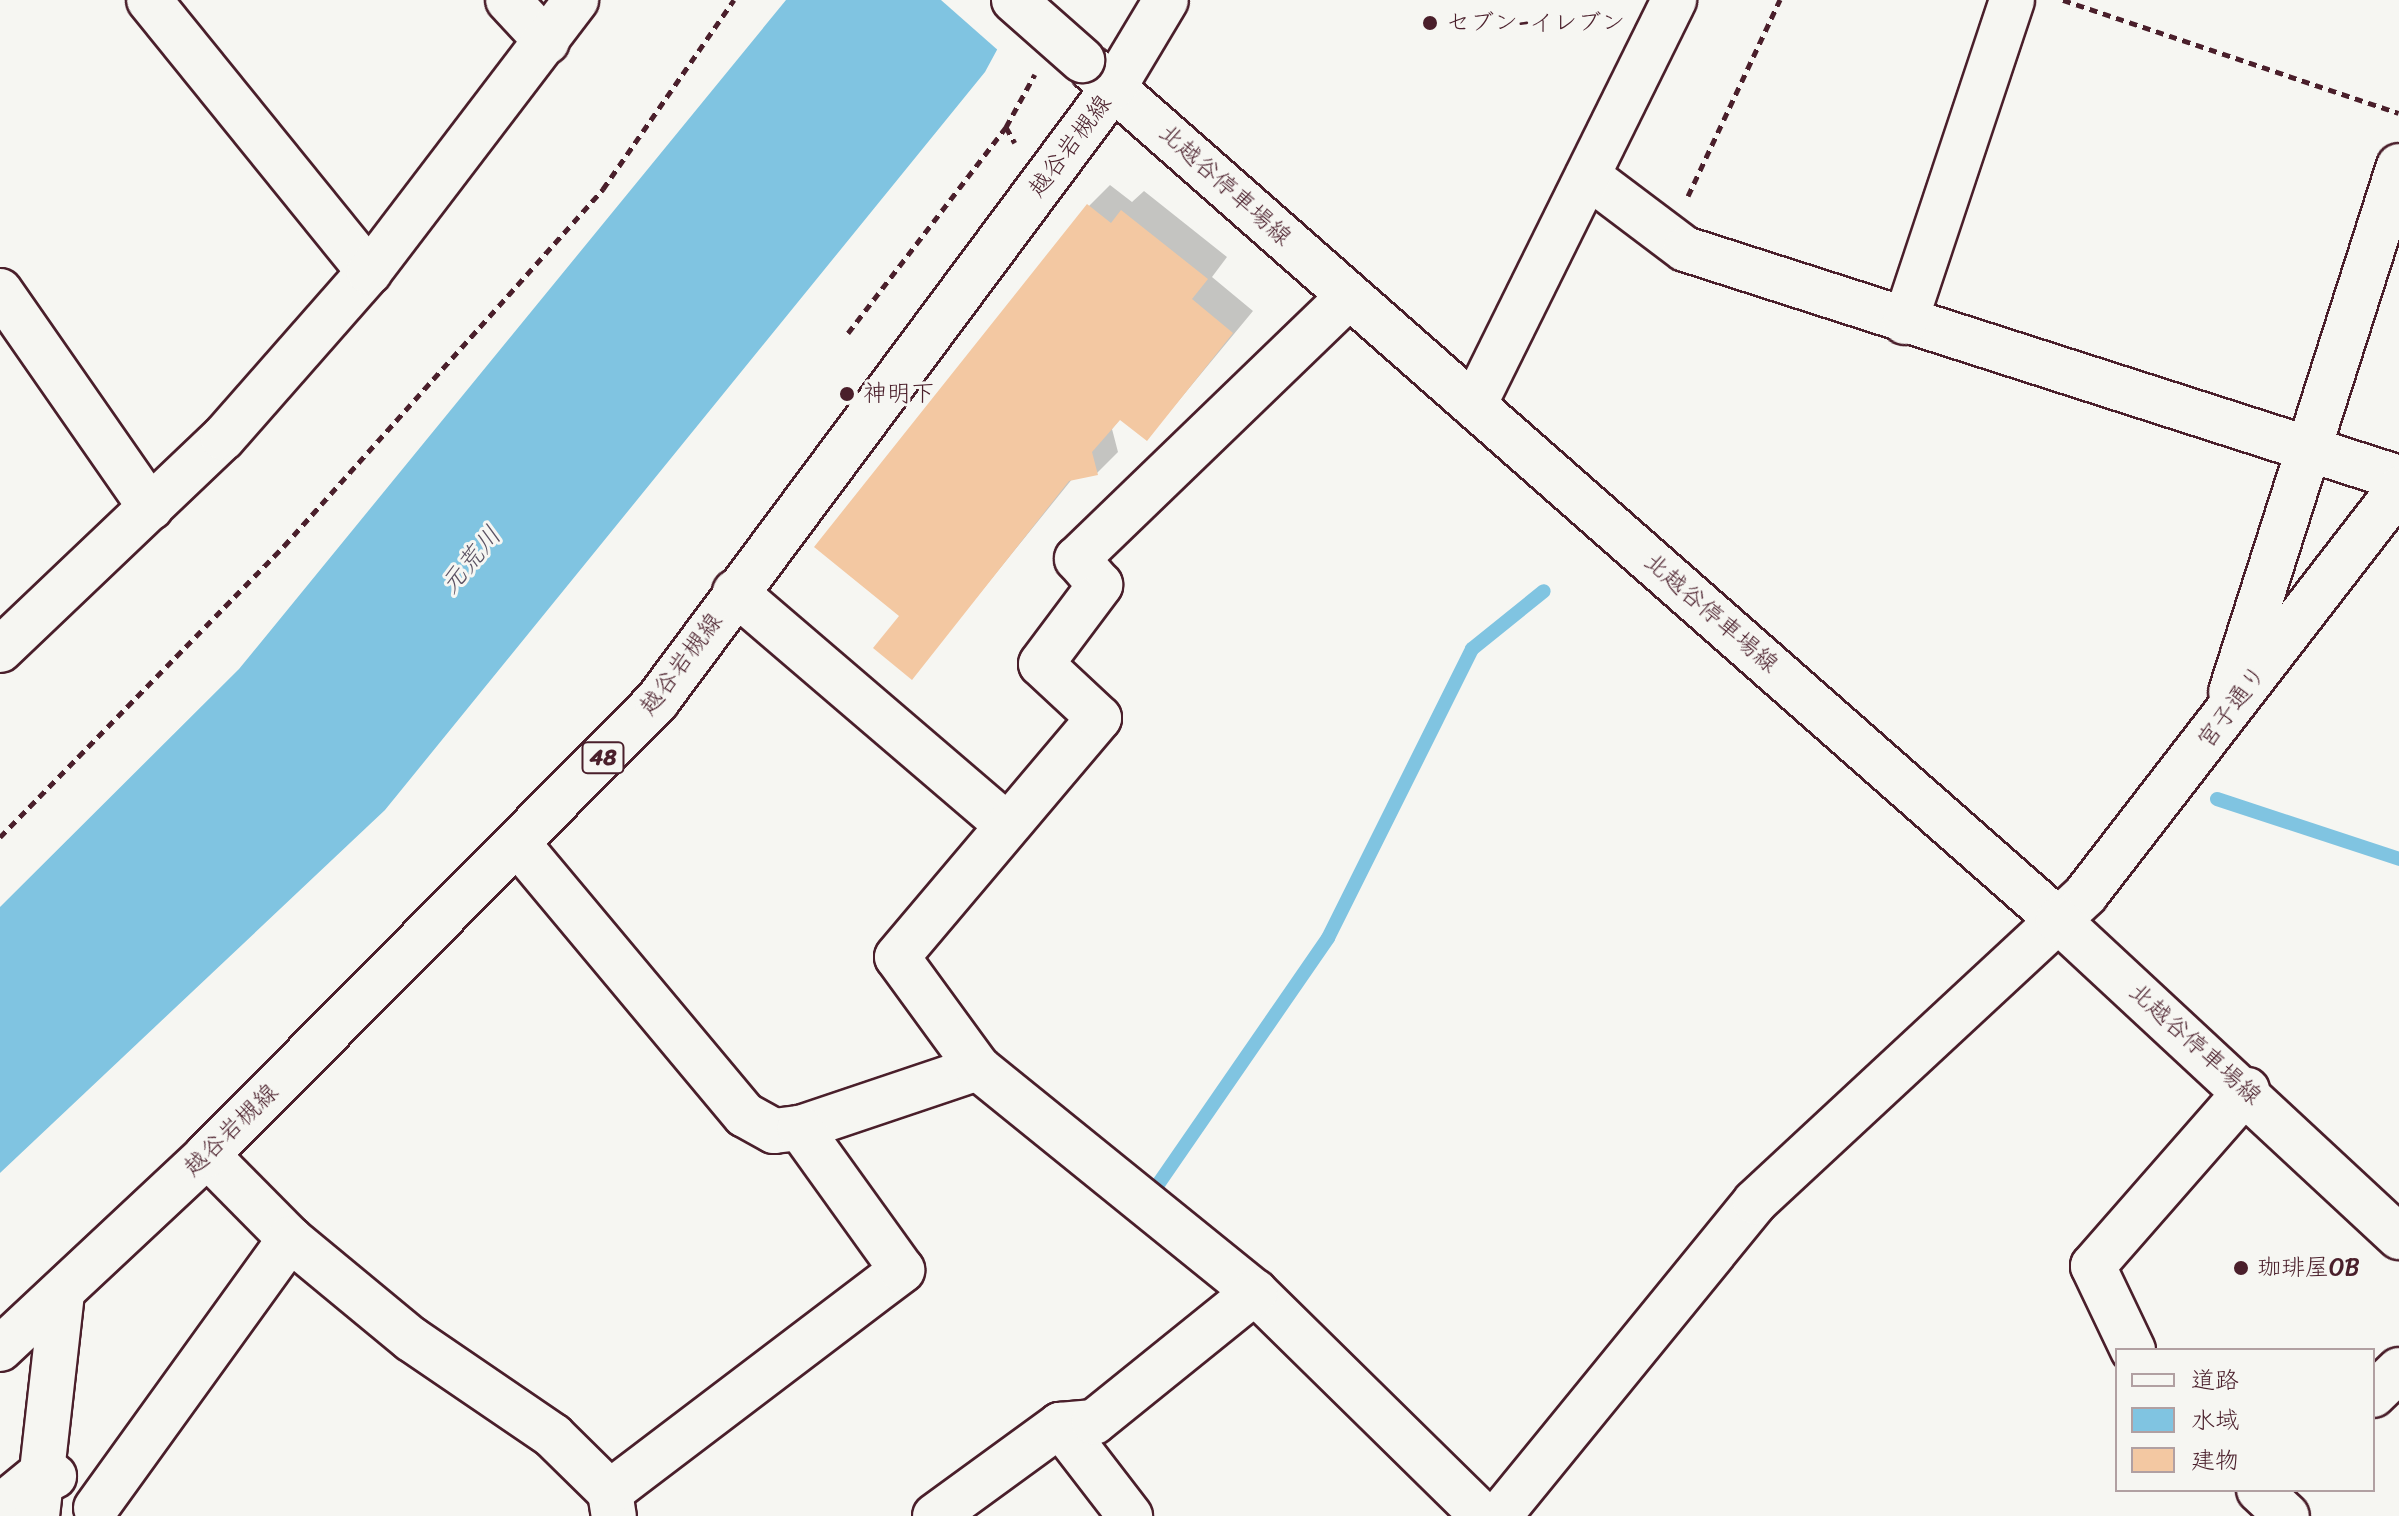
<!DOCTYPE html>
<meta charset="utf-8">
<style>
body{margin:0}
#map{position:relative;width:2399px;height:1516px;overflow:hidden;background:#f6f6f2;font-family:Sriracha,"Klee One",sans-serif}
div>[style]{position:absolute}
.water>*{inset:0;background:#80c4e1}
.pier>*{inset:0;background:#f6f6f2}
.shadow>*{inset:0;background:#0003}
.stream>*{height:14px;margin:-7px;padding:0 7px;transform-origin:7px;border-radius:7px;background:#80c4e1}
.building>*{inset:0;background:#f3c8a2}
.path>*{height:5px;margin-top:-2.5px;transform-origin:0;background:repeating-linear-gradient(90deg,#4a1f2b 0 8px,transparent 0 14px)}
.roads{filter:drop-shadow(2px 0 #4a1f2b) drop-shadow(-2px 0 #4a1f2b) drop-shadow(0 2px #4a1f2b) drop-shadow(0 -2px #4a1f2b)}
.minor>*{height:44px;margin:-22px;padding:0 22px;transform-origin:22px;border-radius:22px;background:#f6f6f2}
.major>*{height:44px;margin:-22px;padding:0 22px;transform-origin:22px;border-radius:22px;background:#f6f6f2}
.bridges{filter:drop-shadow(2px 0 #4a1f2b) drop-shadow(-2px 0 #4a1f2b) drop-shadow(0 2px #4a1f2b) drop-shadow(0 -2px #4a1f2b)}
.major-bridge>*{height:44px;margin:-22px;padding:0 22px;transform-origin:22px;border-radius:22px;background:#f6f6f2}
.dots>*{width:22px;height:22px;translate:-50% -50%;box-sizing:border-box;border:4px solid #f6f6f2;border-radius:50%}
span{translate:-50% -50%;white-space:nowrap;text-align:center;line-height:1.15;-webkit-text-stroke:6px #f6f6f2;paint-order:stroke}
.shield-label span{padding:2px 6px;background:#f6f6f2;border:2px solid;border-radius:6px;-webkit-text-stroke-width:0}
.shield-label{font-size:22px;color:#4a1f2b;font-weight:700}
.poi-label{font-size:24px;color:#4a1f2b}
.left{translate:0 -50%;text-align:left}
.street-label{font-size:24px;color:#4a1f2b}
.water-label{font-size:26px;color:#5a5162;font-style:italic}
.legend{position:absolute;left:2115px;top:1348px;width:260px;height:144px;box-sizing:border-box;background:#f6f6f2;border:2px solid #b1a0a2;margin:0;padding:10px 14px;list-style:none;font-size:24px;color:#4a1f2b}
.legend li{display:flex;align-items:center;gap:16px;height:40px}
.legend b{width:40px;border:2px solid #b1a0a2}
</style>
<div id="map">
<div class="water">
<div style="clip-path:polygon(786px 0,1024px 0,985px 72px,385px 810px,0 1173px,0 907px,239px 669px)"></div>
</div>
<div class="pier">
<div style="clip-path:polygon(941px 0,1028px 0,1000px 52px)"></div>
</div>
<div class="shadow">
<div style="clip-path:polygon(1110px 185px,1132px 202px,1144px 191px,1227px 257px,1212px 277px,1253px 311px,1147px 439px,1121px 418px,1112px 429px,1118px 452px,1097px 473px,1073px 478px,912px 677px,1089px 206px)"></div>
</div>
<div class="stream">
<div style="left:2217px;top:799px;width:192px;rotate:18.2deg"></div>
<div style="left:1159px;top:1183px;width:298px;rotate:-55.4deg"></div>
<div style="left:1328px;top:938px;width:323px;rotate:-63.5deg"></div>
<div style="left:1472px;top:649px;width:92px;rotate:-38.9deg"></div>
</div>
<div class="building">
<div style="clip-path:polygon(1087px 204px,1111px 223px,1121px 210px,1208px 279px,1192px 299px,1233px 333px,1147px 441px,1120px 420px,1092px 452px,1098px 475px,1069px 481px,912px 680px,873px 648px,899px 616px,814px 547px)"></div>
</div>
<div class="path">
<div style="left:2063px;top:0;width:354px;rotate:18.6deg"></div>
<div style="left:1006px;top:127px;width:18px;rotate:61deg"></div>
<div style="left:1688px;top:196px;width:217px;rotate:-64.9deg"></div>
<div style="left:848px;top:333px;width:260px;rotate:-52.5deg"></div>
<div style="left:1006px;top:127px;width:60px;rotate:-61.3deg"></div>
<div style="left:0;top:837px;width:407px;rotate:-45.7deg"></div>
<div style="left:284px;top:546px;width:479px;rotate:-48.2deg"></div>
<div style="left:603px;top:189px;width:230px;rotate:-55.3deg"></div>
</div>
<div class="roads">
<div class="minor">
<div style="left:149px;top:0;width:350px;rotate:51deg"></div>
<div style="left:508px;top:0;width:57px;rotate:47.1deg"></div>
<div style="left:1588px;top:176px;width:121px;rotate:37deg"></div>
<div style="left:1685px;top:249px;width:750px;rotate:17.78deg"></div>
<div style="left:0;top:291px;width:264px;rotate:55.2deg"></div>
<div style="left:1905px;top:322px;width:339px;rotate:-71.6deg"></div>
<div style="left:1474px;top:405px;width:452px;rotate:-63.7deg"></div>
<div style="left:735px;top:592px;width:357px;rotate:40.6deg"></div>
<div style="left:0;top:650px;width:308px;rotate:-43.6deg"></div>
<div style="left:223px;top:438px;width:221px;rotate:-48.7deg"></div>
<div style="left:369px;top:272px;width:342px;rotate:-52.7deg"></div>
<div style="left:2231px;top:692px;width:552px;rotate:-72.29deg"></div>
<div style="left:519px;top:845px;width:352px;rotate:50.1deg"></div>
<div style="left:745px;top:1115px;width:33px;rotate:29deg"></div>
<div style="left:774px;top:1131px;width:26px;rotate:-7deg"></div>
<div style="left:800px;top:1128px;width:188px;rotate:-18.6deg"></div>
<div style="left:978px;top:1068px;width:356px;rotate:39deg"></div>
<div style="left:1255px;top:1292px;width:320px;rotate:44.5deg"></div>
<div style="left:978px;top:1068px;width:137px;rotate:-126.1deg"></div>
<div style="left:897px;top:957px;width:313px;rotate:-49.8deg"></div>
<div style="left:1099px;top:718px;width:79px;rotate:-137deg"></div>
<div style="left:1041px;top:664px;width:99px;rotate:-53.2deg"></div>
<div style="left:1100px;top:585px;width:35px;rotate:-131deg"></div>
<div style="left:1077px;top:559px;width:378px;rotate:-44deg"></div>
<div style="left:207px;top:1155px;width:118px;rotate:45.3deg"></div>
<div style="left:290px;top:1239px;width:157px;rotate:39.6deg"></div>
<div style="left:411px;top:1339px;width:172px;rotate:34.3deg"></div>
<div style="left:553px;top:1436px;width:80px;rotate:44.5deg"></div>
<div style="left:610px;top:1492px;width:24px;rotate:81deg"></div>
<div style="left:2133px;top:1350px;width:93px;rotate:-115.5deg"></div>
<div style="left:2093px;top:1266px;width:234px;rotate:-48.8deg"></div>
<div style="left:2373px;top:1395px;width:36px;rotate:-44deg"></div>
<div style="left:1060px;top:1425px;width:115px;rotate:52.4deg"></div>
<div style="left:2259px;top:1490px;width:38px;rotate:43deg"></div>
<div style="left:610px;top:1492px;width:367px;rotate:-37.2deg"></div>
<div style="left:902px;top:1270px;width:175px;rotate:-125.7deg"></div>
<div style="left:0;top:1507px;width:58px;rotate:-39.4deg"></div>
<div style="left:45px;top:1470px;width:11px;rotate:34deg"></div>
<div style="left:96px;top:1508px;width:332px;rotate:-54.2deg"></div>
<div style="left:37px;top:1516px;width:225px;rotate:-83.6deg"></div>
<div style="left:935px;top:1516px;width:155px;rotate:-36.1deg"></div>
<div style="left:1060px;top:1425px;width:34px;rotate:-5deg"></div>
<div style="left:1094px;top:1422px;width:207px;rotate:-38.9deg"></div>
<div style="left:1499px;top:1516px;width:405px;rotate:-50.8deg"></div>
<div style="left:1755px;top:1202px;width:452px;rotate:-42.9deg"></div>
<div style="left:2086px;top:894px;width:512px;rotate:-52.3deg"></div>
</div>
<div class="major">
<div style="left:1092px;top:69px;width:1287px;rotate:41.38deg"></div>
<div style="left:2058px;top:920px;width:466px;rotate:42.9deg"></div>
<div style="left:0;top:1349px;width:284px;rotate:-43.1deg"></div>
<div style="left:207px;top:1155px;width:639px;rotate:-45.25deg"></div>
<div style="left:657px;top:701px;width:765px;rotate:-53.34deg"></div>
<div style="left:1114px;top:87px;width:101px;rotate:-59.1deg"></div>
</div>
</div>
<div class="bridges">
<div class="major-bridge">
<div style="left:1014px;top:0;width:91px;rotate:41.4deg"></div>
</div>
</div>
<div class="dots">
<div style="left:1430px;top:23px;background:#4a1f2b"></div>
<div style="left:847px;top:394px;background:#4a1f2b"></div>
<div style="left:2241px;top:1268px;background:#4a1f2b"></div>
</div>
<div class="shield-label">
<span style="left:603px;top:758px">48</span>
</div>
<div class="poi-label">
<span class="left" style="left:1446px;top:23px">セブン-イレブン</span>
<span class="left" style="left:863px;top:394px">神明下</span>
<span class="left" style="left:2257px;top:1268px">珈琲屋OB</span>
</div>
<div class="street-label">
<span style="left:1070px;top:146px;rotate:-53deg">越谷岩槻線</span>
<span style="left:1225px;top:185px;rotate:42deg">北越谷停車場線</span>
<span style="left:1711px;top:613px;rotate:41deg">北越谷停車場線</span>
<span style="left:681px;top:664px;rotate:-53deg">越谷岩槻線</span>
<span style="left:2232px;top:707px;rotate:-53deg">宮子通り</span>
<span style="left:2195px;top:1044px;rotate:42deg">北越谷停車場線</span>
<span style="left:231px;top:1130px;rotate:-44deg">越谷岩槻線</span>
</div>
<div class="water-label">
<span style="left:471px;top:560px;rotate:-50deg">元荒川</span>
</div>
<ul class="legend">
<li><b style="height:10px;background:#f6f6f2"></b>道路</li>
<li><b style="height:22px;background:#80c4e1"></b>水域</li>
<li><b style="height:22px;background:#f3c8a2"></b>建物</li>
</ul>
</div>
